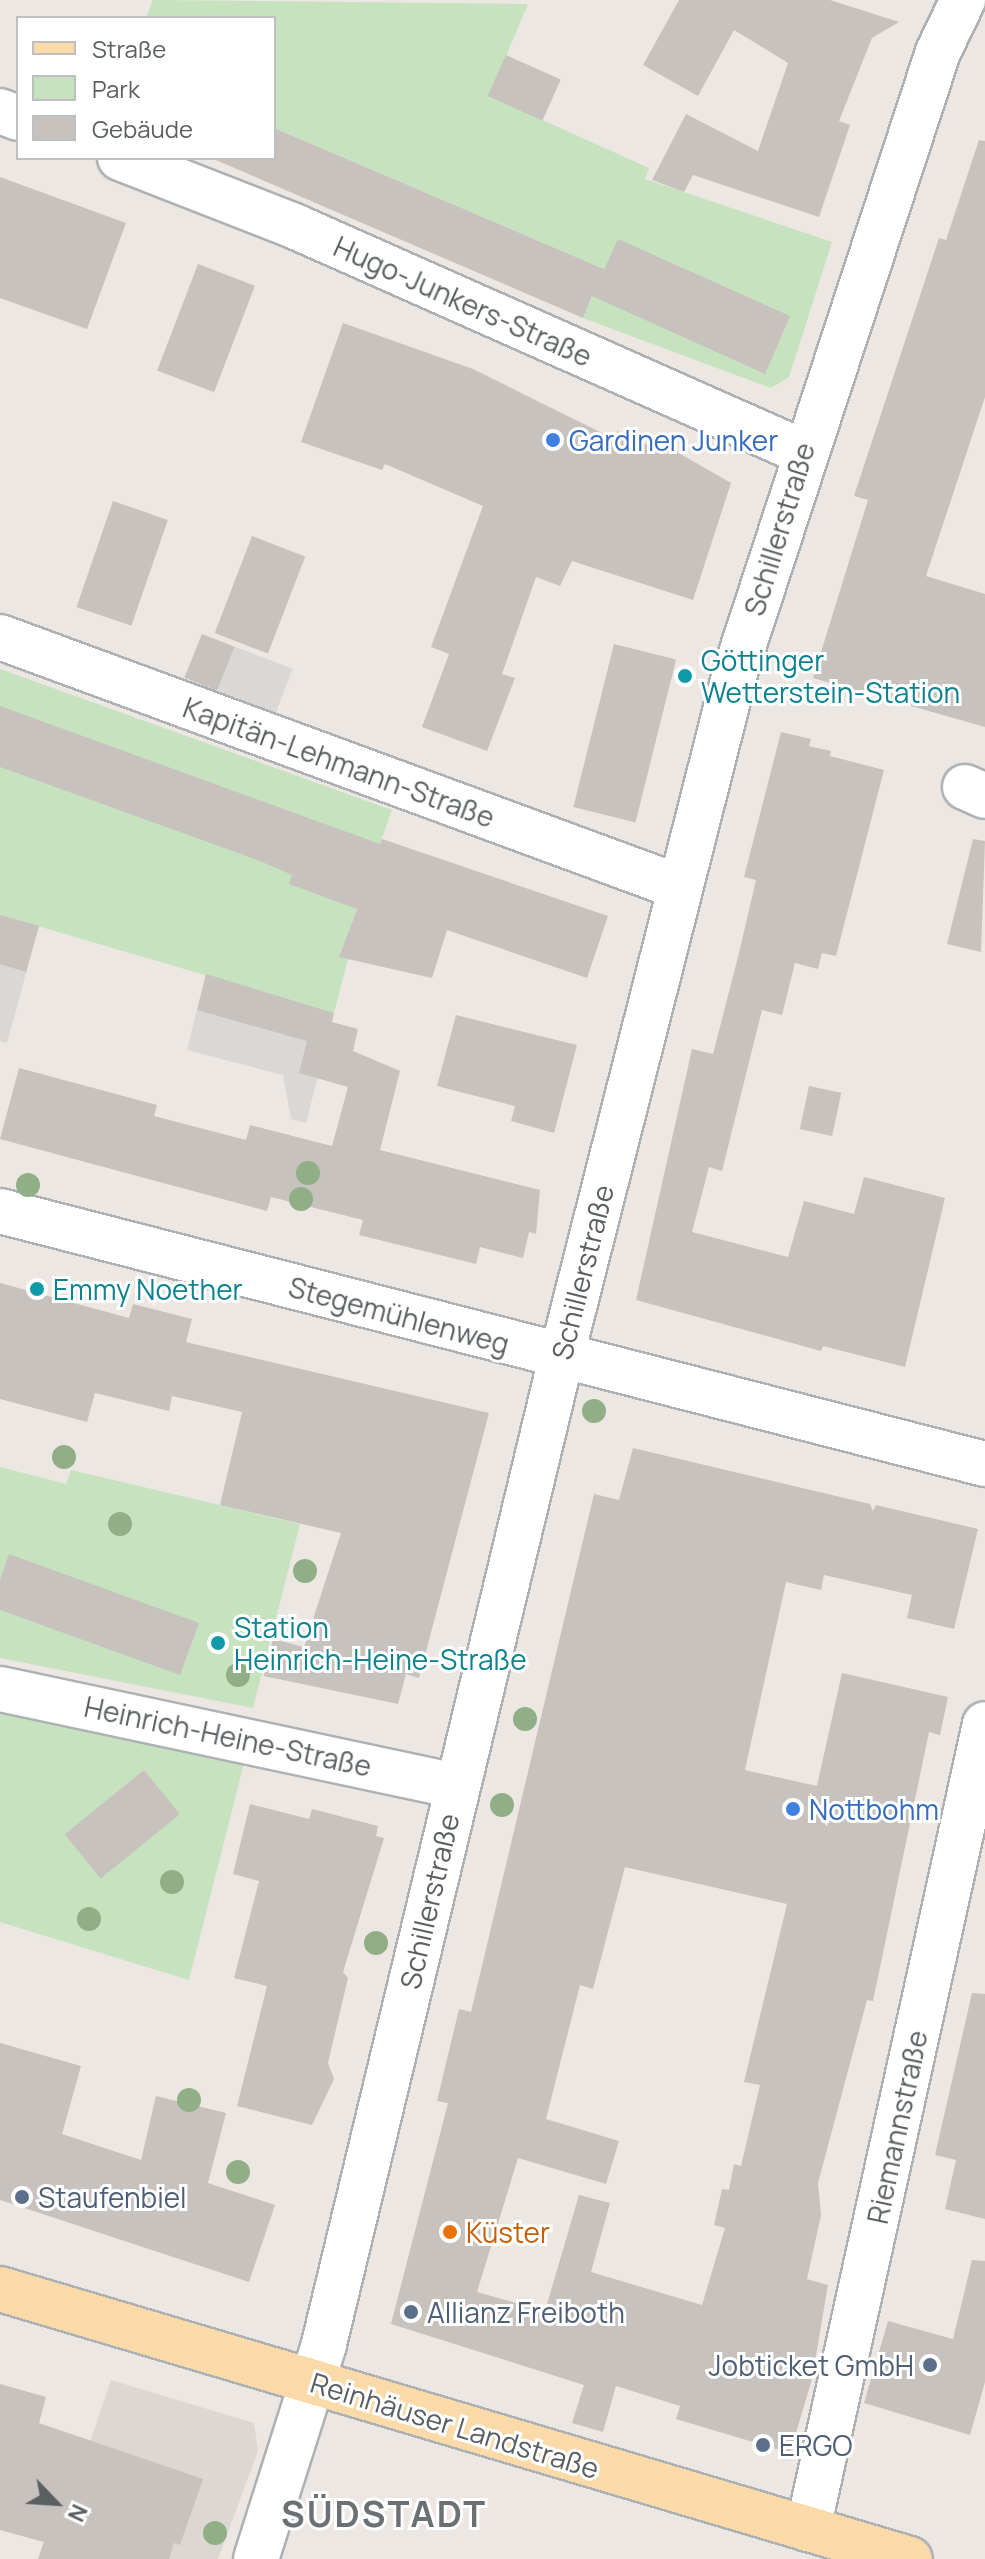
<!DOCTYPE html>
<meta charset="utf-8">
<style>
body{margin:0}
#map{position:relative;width:985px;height:2559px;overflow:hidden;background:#ece7e2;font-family:Manrope,sans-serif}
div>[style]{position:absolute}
.industrial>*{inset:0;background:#dbd7d4;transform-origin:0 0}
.education>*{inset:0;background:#dcd7d0}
.green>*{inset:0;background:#c7e2bf}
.building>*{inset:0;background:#c7c2be;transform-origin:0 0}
.roads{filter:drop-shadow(2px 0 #adb1b4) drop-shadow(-2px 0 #adb1b4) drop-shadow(0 2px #adb1b4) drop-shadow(0 -2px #adb1b4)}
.minor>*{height:44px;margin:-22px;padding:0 22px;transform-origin:22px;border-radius:22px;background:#fff}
.major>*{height:44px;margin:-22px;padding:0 22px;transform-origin:22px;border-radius:22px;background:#fadaa9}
.trees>*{width:24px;height:24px;margin:-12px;border-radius:50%;background:#91af86}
.dots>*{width:22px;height:22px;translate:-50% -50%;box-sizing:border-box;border:4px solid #fff;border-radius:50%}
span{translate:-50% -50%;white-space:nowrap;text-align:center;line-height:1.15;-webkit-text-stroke:6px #fff;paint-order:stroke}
.street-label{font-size:28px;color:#5a5f62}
.shop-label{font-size:28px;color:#366cbe}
.left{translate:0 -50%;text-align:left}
.culture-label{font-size:28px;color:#0d838f}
.service-label{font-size:28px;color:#4e5e75}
.right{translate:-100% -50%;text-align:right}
.food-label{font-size:28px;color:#c56008}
.district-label{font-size:36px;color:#6b7173;font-weight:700;letter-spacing:2px}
.legend{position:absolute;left:16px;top:16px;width:260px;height:144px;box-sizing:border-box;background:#fff;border:2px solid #bdbfc0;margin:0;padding:10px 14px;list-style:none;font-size:24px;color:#5a5f62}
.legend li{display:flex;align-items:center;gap:16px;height:40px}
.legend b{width:40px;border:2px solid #bdbfc0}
.north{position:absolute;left:16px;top:2463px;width:80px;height:80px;-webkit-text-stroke:6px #fff;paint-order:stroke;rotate:115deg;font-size:22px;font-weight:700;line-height:32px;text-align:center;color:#5a5f62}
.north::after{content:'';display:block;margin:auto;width:28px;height:36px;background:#5a5f62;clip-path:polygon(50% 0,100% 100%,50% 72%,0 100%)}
</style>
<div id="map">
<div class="industrial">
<div style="left:202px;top:634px;width:97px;height:47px;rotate:21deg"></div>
<div style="clip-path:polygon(0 915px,39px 926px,7px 1043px,0 1041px)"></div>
<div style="clip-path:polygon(206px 974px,334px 1013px,306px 1123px,291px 1119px,283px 1075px,187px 1050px)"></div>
</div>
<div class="education">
<div style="clip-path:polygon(111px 2380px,254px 2423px,258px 2451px,218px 2559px,38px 2559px,58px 2498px,70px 2502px)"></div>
</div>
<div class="green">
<div style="clip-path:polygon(153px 0,528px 4px,489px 96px,649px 168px,645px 179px,832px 242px,789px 377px,771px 388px,583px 318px,604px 269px,274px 128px,274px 18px,146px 18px)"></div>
<div style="clip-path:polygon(0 669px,392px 810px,340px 955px,348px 959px,334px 1013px,0 915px)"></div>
<div style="clip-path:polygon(0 1467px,66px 1484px,71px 1470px,300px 1524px,253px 1708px,0 1658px)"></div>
<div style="clip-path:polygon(0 1714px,244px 1763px,189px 1980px,0 1922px)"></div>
</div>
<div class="building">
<div style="clip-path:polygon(679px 0,830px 0,899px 22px,872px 38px,839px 121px,850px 125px,819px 217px,693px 175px,684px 192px,652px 180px,686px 114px,758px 151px,788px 63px,734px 30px,698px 96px,643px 65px)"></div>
<div style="left:506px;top:55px;width:60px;height:45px;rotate:24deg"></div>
<div style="clip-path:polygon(274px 128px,604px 269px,602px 274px,618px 239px,790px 316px,765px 374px,592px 296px,583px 318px,211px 158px,274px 158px)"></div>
<div style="clip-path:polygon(979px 140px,985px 141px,985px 397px,926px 576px,985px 594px,985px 727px,813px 678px,868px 500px,854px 496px,939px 238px,946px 240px)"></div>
<div style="clip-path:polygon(0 177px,126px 223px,87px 329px,0 298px)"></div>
<div style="left:198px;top:264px;width:61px;height:114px;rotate:21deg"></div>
<div style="clip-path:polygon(343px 323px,473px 369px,614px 439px,617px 431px,667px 454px,670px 448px,731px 483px,693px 600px,572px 561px,560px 586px,536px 577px,502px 674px,515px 678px,487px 751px,422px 727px,449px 654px,431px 647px,483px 506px,385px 464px,382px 470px,301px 442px)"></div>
<div style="left:113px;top:501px;width:58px;height:112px;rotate:19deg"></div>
<div style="left:252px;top:536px;width:57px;height:104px;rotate:21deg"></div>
<div style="left:202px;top:634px;width:35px;height:47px;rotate:22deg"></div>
<div style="left:614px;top:644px;width:64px;height:168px;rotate:14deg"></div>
<div style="clip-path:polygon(0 706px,380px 844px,382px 839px,608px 916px,587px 978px,447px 930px,432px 978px,339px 957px,357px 909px,289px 884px,292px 875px,260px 861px,0 767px)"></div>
<div style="clip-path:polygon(781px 732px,811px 739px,809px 746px,831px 751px,830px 756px,884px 770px,836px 956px,822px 953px,818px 969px,795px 963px,782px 1015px,762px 1010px,722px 1171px,709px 1167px,692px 1232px,788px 1257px,804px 1201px,854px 1214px,864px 1177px,945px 1198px,905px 1367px,823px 1346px,821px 1351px,636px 1300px,692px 1049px,713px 1054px,739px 953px,756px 880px,744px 877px)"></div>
<div style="clip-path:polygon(973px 839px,985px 841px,981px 952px,947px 944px)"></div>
<div style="clip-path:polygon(0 915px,39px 926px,26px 972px,0 964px)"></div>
<div style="clip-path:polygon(206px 974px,334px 1013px,332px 1022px,358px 1029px,353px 1051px,400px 1071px,380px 1150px,540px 1190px,536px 1234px,529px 1232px,523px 1258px,480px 1247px,476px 1264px,359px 1235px,363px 1220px,271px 1197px,267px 1211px,0 1139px,19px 1068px,157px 1105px,154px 1116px,246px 1140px,250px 1125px,332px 1146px,348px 1087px,299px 1073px,307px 1041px,197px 1010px)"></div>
<div style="clip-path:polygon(456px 1015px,577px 1045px,554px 1133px,511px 1121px,515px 1106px,437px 1086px)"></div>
<div style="left:809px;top:1086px;width:33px;height:44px;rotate:12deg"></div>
<div style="clip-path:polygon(0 1283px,129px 1318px,133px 1304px,192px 1319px,186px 1342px,489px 1413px,419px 1678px,406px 1674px,398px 1704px,264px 1676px,273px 1639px,304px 1647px,341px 1533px,220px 1505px,242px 1412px,172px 1396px,169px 1411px,95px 1393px,87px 1422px,0 1399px)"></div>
<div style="clip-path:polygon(evenodd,633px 1448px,870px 1504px,873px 1511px,876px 1505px,978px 1529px,954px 1629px,907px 1618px,912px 1595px,824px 1575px,821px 1590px,786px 1582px,745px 1770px,817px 1786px,842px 1673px,948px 1697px,940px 1735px,929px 1732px,873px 2001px,867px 2000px,818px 2183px,821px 2215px,807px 2279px,828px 2285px,812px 2379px,790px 2453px,676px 2419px,680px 2406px,616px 2386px,603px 2432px,572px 2423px,584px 2385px,391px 2324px,448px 2103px,437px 2101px,459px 2009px,471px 2012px,594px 1494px,619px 1500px,633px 1448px,625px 1867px,787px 1904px,744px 2082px,760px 2085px,741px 2166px,734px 2164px,729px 2190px,722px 2189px,714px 2225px,725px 2228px,702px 2305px,591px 2272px,610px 2203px,579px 2195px,545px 2311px,477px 2292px,518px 2158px,606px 2184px,619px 2141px,546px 2119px,580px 1985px,593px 1989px,625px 1867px)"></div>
<div style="clip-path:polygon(9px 1554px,199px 1623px,180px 1675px,0 1610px,0 1580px)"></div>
<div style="left:144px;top:1770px;width:57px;height:102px;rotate:51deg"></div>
<div style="clip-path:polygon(250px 1804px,309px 1819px,312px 1809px,378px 1826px,376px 1836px,384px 1838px,343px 1972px,348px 1978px,328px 2063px,334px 2079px,312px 2125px,237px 2106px,267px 1986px,234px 1978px,259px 1881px,233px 1874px)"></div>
<div style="clip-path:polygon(972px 1993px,985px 1994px,985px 2219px,945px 2209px,956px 2160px,935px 2155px)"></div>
<div style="clip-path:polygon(0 2043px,81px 2066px,62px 2134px,141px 2160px,156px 2096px,226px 2113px,208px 2183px,275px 2205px,249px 2282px,0 2200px)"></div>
<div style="clip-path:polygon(972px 2260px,985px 2261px,985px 2382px,970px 2435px,864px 2403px,888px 2321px,953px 2339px)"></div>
<div style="clip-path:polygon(0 2384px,46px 2397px,39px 2423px,203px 2479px,180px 2545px,174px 2543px,169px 2559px,38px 2559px,44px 2542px,0 2530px)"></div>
</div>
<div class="roads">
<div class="minor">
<div style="left:0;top:111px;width:19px;rotate:21deg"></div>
<div style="left:120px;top:158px;width:187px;rotate:21.3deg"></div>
<div style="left:294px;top:226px;width:557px;rotate:23.94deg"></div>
<div style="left:0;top:637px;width:724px;rotate:20.21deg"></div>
<div style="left:965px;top:787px;width:22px;rotate:24deg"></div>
<div style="left:0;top:1211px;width:1017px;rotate:14.41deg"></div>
<div style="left:0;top:1689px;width:466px;rotate:12deg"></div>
<div style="left:808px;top:2529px;width:824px;rotate:-77.6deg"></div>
<div style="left:256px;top:2559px;width:225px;rotate:-72.4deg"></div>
<div style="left:324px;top:2344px;width:1014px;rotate:-76.48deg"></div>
<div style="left:561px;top:1358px;width:711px;rotate:-75.75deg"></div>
<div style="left:736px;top:669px;width:649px;rotate:-71.87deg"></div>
<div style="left:938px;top:52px;width:58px;rotate:-64.3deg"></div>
</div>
<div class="major">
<div style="left:0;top:2289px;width:949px;rotate:16.53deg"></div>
</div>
</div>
<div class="trees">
<div style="left:308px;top:1173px"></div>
<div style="left:28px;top:1185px"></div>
<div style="left:301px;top:1199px"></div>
<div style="left:594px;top:1411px"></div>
<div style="left:64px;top:1457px"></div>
<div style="left:120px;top:1524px"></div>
<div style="left:305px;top:1571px"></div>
<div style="left:238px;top:1675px"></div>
<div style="left:525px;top:1719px"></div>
<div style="left:502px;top:1805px"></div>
<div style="left:172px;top:1882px"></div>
<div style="left:89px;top:1919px"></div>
<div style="left:376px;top:1943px"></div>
<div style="left:189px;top:2100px"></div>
<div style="left:238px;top:2172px"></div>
<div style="left:215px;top:2533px"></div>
</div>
<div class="dots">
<div style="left:553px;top:440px;background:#3f7fe0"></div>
<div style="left:685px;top:676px;background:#0f9aa8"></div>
<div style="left:37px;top:1289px;background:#0f9aa8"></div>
<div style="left:218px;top:1643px;background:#0f9aa8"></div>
<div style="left:793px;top:1809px;background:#3f7fe0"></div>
<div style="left:22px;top:2197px;background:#5c6f8a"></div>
<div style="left:450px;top:2232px;background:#e8710a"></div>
<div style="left:411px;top:2312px;background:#5c6f8a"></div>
<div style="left:930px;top:2365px;background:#5c6f8a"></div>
<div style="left:763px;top:2445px;background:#5c6f8a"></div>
</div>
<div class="street-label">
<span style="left:463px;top:301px;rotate:24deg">Hugo-Junkers-Straße</span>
<span style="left:779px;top:529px;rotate:-73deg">Schillerstraße</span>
<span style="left:339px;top:762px;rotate:20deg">Kapitän-Lehmann-Straße</span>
<span style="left:582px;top:1272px;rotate:-76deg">Schillerstraße</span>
<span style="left:399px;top:1315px;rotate:15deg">Stegemühlenweg</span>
<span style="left:228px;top:1736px;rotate:12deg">Heinrich-Heine-Straße</span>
<span style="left:429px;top:1901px;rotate:-77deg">Schillerstraße</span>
<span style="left:897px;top:2127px;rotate:-78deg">Riemannstraße</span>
<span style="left:455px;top:2425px;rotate:17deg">Reinhäuser Landstraße</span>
</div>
<div class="shop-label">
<span class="left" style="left:569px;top:440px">Gardinen Junker</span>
<span class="left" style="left:809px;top:1809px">Nottbohm</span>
</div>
<div class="culture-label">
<span class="left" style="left:701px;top:676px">Göttinger<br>Wetterstein-Station</span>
<span class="left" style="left:53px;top:1289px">Emmy Noether</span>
<span class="left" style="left:234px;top:1643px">Station<br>Heinrich-Heine-Straße</span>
</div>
<div class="service-label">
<span class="left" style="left:38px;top:2197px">Staufenbiel</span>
<span class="left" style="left:427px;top:2312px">Allianz Freiboth</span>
<span class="right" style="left:914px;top:2365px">Jobticket GmbH</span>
<span class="left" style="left:779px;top:2445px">ERGO</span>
</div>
<div class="food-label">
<span class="left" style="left:466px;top:2232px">Küster</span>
</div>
<div class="district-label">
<span style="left:384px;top:2514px">SÜDSTADT</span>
</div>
<ul class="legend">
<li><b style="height:10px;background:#fadaa9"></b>Straße</li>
<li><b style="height:22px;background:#c7e2bf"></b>Park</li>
<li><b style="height:22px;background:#c7c2be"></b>Gebäude</li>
</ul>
<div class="north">N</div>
</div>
